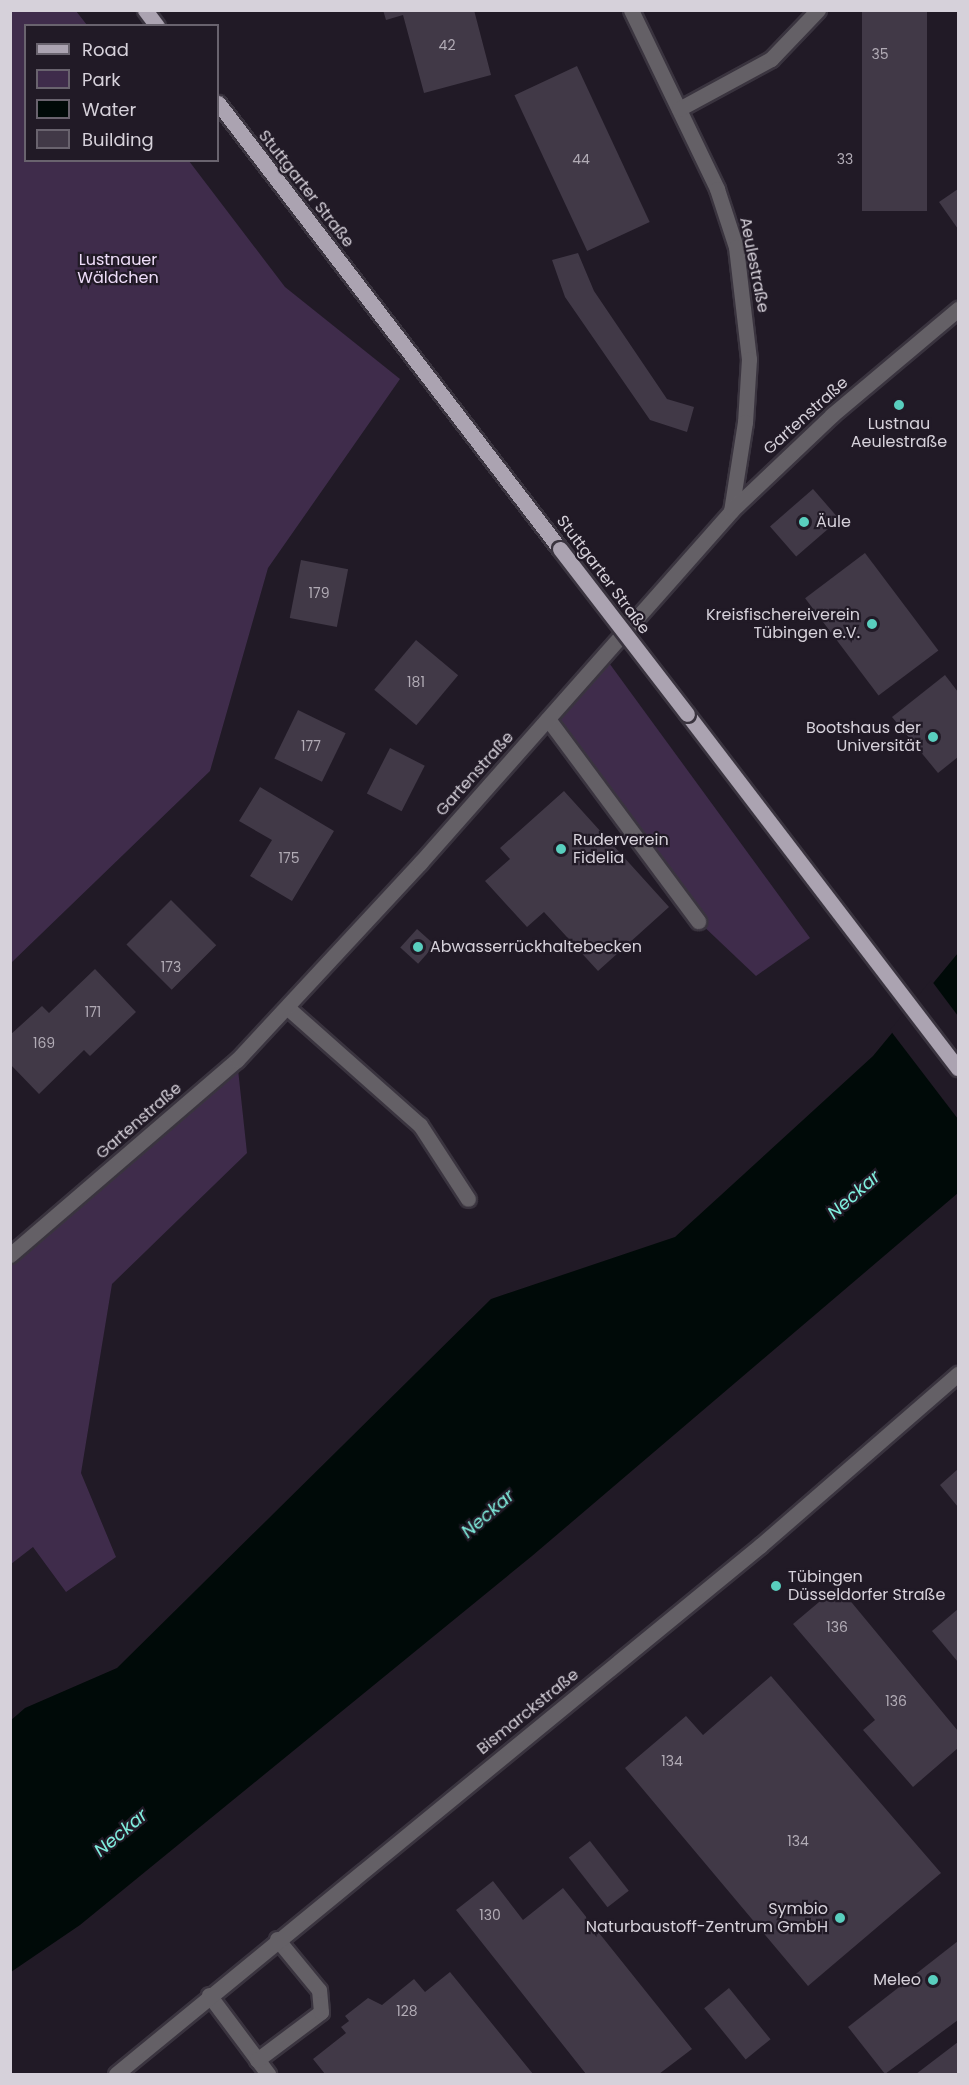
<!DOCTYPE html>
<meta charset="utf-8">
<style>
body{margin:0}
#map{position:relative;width:969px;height:2085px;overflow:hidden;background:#211a26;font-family:Poppins,sans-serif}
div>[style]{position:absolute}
.green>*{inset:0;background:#3f2c4b}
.water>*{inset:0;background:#000a08}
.pier>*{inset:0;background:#211a26}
.building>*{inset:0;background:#413947;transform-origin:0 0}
.roads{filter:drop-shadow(2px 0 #3a343f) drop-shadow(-2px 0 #3a343f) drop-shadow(0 2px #3a343f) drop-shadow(0 -2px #3a343f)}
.minor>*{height:15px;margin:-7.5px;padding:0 7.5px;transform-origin:7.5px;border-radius:7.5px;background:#646066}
.major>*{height:15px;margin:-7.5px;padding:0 7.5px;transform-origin:7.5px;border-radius:7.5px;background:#aba3b1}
.bridges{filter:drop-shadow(2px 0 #3a343f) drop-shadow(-2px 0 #3a343f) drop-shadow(0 2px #3a343f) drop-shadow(0 -2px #3a343f)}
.major-bridge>*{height:15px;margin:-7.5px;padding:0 7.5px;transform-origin:7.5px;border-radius:7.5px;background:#aba3b1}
.dots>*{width:16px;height:16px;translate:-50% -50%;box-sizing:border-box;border:3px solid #211a26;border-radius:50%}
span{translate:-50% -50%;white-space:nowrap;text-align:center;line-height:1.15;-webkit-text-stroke:4.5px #211a26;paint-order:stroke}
.number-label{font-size:14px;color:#b1abb5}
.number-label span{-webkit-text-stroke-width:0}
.street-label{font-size:16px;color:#d6d1da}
.park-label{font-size:16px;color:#eeddf9}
.poi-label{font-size:16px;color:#d6d1da}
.left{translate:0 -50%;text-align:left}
.right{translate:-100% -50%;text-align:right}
.water-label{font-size:18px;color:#80eede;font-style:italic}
.frame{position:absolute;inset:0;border:12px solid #d6d1da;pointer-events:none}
.legend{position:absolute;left:24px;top:24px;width:195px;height:138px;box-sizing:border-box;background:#211a26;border:2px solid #69636e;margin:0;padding:8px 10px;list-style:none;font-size:18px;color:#d6d1da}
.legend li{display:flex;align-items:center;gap:12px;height:30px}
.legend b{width:30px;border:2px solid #69636e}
</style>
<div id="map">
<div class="green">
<div style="clip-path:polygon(11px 10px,76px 11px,87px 25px,26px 26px,26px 160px,189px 161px,285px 287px,400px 379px,268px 568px,210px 771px,11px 963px)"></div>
<div style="clip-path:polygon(604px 656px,810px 938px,756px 976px,698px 921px,548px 719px)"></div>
<div style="clip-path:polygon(237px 1060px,247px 1153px,112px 1284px,81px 1473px,116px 1557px,66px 1592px,33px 1547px,11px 1564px,11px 1255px)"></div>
</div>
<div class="water">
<div style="clip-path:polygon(958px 953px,958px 1193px,532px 1556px,80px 1925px,11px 1972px,10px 1721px,25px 1708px,117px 1668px,491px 1299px,675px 1237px,873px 1056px)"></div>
</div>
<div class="pier">
<div style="clip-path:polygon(931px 980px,958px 1016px,958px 1119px,890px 1030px)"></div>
</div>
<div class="building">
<div style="clip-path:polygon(383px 10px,474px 10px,491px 75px,424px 93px,403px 15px,386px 20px)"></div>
<div style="left:862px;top:10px;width:65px;height:201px"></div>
<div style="left:577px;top:66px;width:172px;height:69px;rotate:65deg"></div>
<div style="clip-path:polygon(958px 189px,958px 229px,939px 202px)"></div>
<div style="clip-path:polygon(578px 253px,594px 291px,667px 399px,694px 407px,687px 432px,650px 420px,565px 297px,552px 260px)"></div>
<div style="left:813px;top:489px;width:40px;height:57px;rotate:49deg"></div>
<div style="left:865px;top:553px;width:122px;height:75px;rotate:53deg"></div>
<div style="left:301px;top:560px;width:48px;height:59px;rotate:11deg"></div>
<div style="left:416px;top:640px;width:55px;height:65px;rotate:40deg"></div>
<div style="clip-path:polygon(945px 675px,958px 692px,958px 757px,938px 773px,892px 717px)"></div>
<div style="left:298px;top:710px;width:53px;height:54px;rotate:26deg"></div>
<div style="left:390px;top:748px;width:39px;height:51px;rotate:27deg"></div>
<div style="clip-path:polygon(260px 787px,334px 831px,292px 901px,250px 876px,272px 840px,239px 821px)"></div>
<div style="clip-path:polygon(564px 791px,669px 907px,598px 971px,544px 912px,527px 927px,485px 881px,510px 859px,500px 848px)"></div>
<div style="left:171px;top:900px;width:64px;height:63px;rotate:45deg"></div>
<div style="left:417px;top:929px;width:24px;height:25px;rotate:42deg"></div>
<div style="clip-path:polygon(95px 969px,136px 1012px,90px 1056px,84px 1050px,39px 1094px,10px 1064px,10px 1035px,42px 1006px,49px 1013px)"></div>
<div style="clip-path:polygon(958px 1469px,958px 1507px,940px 1485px)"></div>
<div style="clip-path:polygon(838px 1586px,958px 1731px,958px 1748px,913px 1787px,863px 1730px,875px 1720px,793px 1624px)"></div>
<div style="clip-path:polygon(958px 1609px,958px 1662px,932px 1631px)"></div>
<div style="clip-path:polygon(771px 1676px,941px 1873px,808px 1986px,625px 1768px,686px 1716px,703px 1735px)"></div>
<div style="left:590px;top:1841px;width:63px;height:27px;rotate:52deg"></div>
<div style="clip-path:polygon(493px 1881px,523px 1920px,563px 1888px,692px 2049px,659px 2074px,586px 2074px,456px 1910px)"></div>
<div style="clip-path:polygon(958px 1941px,958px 2020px,885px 2074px,848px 2027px)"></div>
<div style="clip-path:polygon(450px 1972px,533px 2074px,325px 2074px,313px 2059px,346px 2033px,341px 2027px,349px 2021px,345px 2016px,368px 1998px,382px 2005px,414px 1979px,425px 1992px)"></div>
<div style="left:729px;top:1988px;width:66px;height:32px;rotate:51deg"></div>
<div style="clip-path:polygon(958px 2042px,958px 2074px,916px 2074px)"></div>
</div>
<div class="roads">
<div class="minor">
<div style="left:631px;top:10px;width:199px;rotate:64.3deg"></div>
<div style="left:717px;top:189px;width:61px;rotate:71.9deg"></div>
<div style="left:736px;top:247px;width:113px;rotate:83.4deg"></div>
<div style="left:749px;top:359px;width:63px;rotate:93.6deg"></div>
<div style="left:745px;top:422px;width:90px;rotate:98.9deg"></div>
<div style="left:679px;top:109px;width:105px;rotate:-28.5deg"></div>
<div style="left:771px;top:59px;width:68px;rotate:-46.2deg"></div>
<div style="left:548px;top:719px;width:252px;rotate:53.4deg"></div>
<div style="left:288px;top:1008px;width:176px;rotate:41.6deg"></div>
<div style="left:420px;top:1125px;width:88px;rotate:57deg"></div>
<div style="left:10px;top:1255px;width:299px;rotate:-40.7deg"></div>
<div style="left:237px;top:1060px;width:269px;rotate:-47.1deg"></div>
<div style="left:420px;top:863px;width:470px;rotate:-48.5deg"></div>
<div style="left:731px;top:511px;width:139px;rotate:-43.5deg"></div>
<div style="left:832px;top:415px;width:165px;rotate:-40.1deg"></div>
<div style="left:209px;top:1995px;width:99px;rotate:53.2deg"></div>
<div style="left:257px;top:2060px;width:80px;rotate:-36.9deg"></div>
<div style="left:321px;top:2012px;width:22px;rotate:-95deg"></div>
<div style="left:319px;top:1990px;width:66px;rotate:-129.5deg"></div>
<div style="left:116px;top:2074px;width:834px;rotate:-39.36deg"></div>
<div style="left:761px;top:1545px;width:261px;rotate:-41deg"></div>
</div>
<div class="major">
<div style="left:145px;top:10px;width:20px;rotate:53deg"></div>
<div style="left:218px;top:103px;width:562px;rotate:52.52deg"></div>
<div style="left:687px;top:714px;width:446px;rotate:52.6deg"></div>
</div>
</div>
<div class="bridges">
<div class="major-bridge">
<div style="left:560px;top:549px;width:208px;rotate:52.4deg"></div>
</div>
</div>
<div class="dots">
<div style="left:899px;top:405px;background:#59cebe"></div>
<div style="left:804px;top:522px;background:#59cebe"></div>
<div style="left:872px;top:624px;background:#59cebe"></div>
<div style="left:933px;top:737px;background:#59cebe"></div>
<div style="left:561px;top:849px;background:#59cebe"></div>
<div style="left:418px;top:947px;background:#59cebe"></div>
<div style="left:776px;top:1586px;background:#59cebe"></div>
<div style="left:840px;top:1918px;background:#59cebe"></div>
<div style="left:933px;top:1980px;background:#59cebe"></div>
</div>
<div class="number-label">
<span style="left:447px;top:45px">42</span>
<span style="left:880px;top:54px">35</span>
<span style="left:581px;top:159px">44</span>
<span style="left:845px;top:159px">33</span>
<span style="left:319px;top:593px">179</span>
<span style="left:416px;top:682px">181</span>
<span style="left:311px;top:746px">177</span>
<span style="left:289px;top:858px">175</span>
<span style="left:171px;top:967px">173</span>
<span style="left:93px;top:1012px">171</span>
<span style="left:44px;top:1043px">169</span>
<span style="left:837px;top:1627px">136</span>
<span style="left:896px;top:1701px">136</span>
<span style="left:672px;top:1761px">134</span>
<span style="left:798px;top:1841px">134</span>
<span style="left:490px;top:1915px">130</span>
<span style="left:407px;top:2011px">128</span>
</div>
<div class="street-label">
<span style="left:306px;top:189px;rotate:52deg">Stuttgarter Straße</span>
<span style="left:754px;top:265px;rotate:79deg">Aeulestraße</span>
<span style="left:806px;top:416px;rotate:-42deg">Gartenstraße</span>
<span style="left:603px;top:575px;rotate:53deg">Stuttgarter Straße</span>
<span style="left:475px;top:774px;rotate:-48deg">Gartenstraße</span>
<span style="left:139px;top:1121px;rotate:-41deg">Gartenstraße</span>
<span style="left:528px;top:1712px;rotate:-39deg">Bismarckstraße</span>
</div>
<div class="park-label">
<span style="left:118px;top:269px">Lustnauer<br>Wäldchen</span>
</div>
<div class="poi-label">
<span style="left:899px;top:433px">Lustnau<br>Aeulestraße</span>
<span class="left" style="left:816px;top:522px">Äule</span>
<span class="right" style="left:860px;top:624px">Kreisfischereiverein<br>Tübingen e.V.</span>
<span class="right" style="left:921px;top:737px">Bootshaus der<br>Universität</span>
<span class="left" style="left:573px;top:849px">Ruderverein<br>Fidelia</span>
<span class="left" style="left:430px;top:947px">Abwasserrückhaltebecken</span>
<span class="left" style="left:788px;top:1586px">Tübingen<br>Düsseldorfer Straße</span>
<span class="right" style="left:828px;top:1918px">Symbio<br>Naturbaustoff-Zentrum GmbH</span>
<span class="right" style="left:921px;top:1980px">Meleo</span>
</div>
<div class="water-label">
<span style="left:854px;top:1195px;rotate:-41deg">Neckar</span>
<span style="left:488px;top:1514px;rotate:-41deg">Neckar</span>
<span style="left:121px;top:1833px;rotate:-40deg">Neckar</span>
</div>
<div class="frame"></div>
<ul class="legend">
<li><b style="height:8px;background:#aba3b1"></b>Road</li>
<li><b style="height:16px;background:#3f2c4b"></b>Park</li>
<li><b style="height:16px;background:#000a08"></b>Water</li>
<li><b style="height:16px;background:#413947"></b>Building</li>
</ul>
</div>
